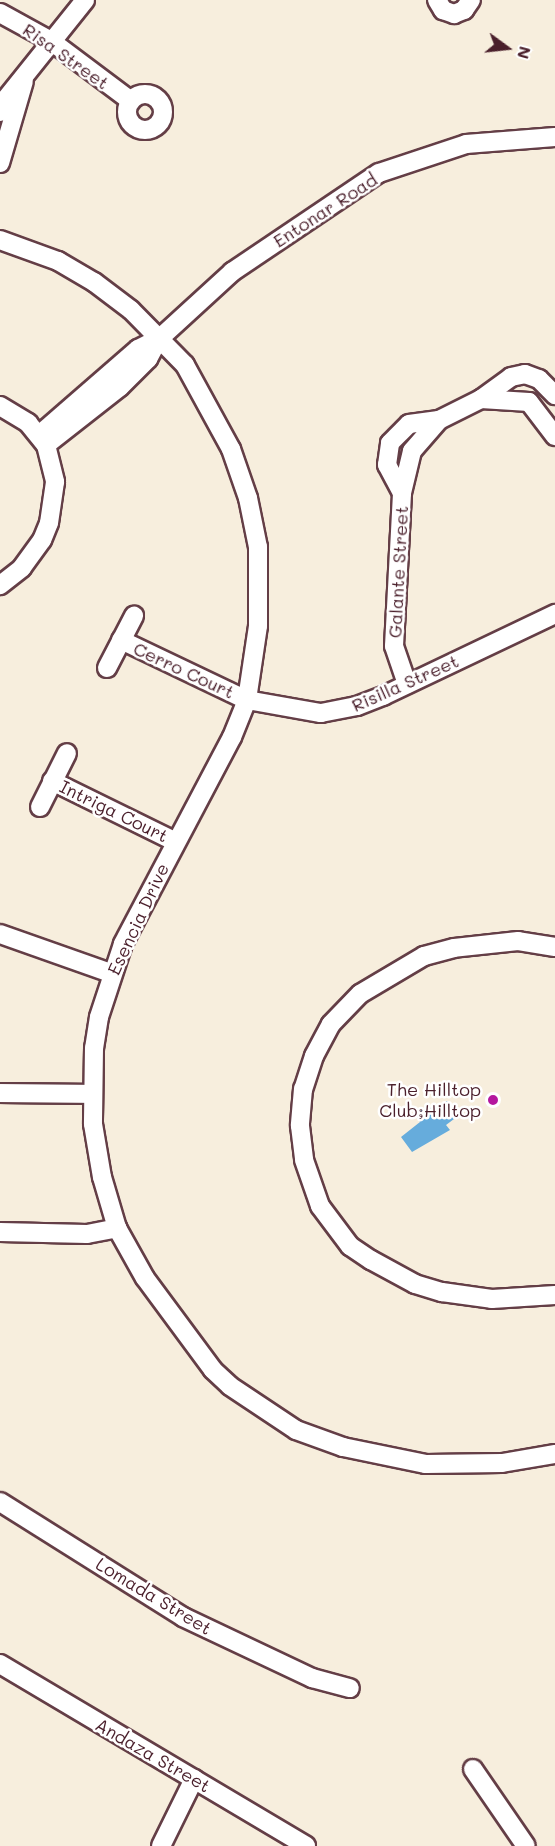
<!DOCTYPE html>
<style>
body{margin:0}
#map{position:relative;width:555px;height:1846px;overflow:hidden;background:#f7eedd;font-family:Mali,sans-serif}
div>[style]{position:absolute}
.water>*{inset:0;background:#66acdc}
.roads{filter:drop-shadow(2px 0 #643e46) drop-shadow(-2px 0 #643e46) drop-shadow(0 2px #643e46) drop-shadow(0 -2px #643e46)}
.minor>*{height:18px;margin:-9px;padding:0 9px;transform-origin:9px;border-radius:9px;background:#fff}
.minor>.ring{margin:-9px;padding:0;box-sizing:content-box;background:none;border:18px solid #fff;border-radius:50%}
.dots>*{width:16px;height:16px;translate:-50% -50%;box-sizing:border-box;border:3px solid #fff;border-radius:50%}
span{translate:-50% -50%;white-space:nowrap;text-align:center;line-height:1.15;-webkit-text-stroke:5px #fff;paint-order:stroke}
.street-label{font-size:18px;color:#4a1f2b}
.poi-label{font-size:18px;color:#4a1f2b}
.right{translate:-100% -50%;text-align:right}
.north{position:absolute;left:477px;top:18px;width:60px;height:60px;-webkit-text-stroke:4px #fff;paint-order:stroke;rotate:105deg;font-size:16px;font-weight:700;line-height:24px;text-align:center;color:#4a1f2b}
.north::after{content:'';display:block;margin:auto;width:21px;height:27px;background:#4a1f2b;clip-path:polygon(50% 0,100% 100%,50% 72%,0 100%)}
</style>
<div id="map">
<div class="water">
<div style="clip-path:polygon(447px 1101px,458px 1116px,446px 1125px,450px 1130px,412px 1152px,401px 1137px,420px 1122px,415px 1115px,428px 1105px,433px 1111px)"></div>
</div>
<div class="roads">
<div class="minor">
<div style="left:437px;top:0;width:12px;rotate:59deg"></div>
<div style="left:443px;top:10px;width:12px;rotate:20deg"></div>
<div style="left:454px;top:14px;width:11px;rotate:-22deg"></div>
<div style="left:464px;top:10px;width:12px;rotate:-55deg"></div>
<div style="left:0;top:13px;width:58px;rotate:28.8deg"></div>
<div style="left:51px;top:41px;width:100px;rotate:36.9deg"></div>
<div class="ring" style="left:127px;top:94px;width:18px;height:18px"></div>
<div style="left:0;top:112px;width:13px;rotate:-67deg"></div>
<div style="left:5px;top:100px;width:128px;rotate:-51.3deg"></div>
<div style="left:0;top:163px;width:85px;rotate:-73.7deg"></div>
<div style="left:0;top:240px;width:62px;rotate:19.9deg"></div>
<div style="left:58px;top:261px;width:42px;rotate:30.3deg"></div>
<div style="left:94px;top:282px;width:46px;rotate:37.1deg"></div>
<div style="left:131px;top:310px;width:77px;rotate:45.5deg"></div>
<div style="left:185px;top:365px;width:96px;rotate:61.3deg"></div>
<div style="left:231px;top:449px;width:52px;rotate:70.9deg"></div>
<div style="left:248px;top:498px;width:50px;rotate:78.5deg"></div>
<div style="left:258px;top:547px;width:79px;rotate:90deg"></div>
<div style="left:258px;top:626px;width:75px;rotate:98.5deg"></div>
<div style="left:247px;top:700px;width:40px;rotate:112deg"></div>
<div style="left:232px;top:737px;width:234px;rotate:117.8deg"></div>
<div style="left:123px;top:944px;width:77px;rotate:108.2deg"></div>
<div style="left:99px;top:1017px;width:31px;rotate:99deg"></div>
<div style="left:94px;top:1048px;width:76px;rotate:90.8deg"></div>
<div style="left:93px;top:1124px;width:54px;rotate:80.4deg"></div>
<div style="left:102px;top:1177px;width:53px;rotate:73.6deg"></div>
<div style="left:117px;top:1228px;width:57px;rotate:60.8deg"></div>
<div style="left:145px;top:1278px;width:114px;rotate:53.5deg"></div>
<div style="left:213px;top:1370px;width:23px;rotate:43deg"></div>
<div style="left:230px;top:1386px;width:79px;rotate:33.7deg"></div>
<div style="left:296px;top:1430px;width:50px;rotate:19.9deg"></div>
<div style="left:343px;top:1447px;width:85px;rotate:11.6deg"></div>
<div style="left:426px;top:1464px;width:76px;rotate:-0.8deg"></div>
<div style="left:502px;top:1463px;width:54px;rotate:-9.6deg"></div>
<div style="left:481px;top:399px;width:48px;rotate:3.6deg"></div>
<div style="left:529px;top:402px;width:43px;rotate:52.6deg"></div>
<div style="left:0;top:406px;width:33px;rotate:31deg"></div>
<div style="left:28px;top:423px;width:28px;rotate:51deg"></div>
<div style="left:46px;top:445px;width:38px;rotate:76deg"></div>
<div style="left:55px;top:482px;width:41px;rotate:98.3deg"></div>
<div style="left:49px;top:523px;width:18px;rotate:112deg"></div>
<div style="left:42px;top:540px;width:34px;rotate:126deg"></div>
<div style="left:22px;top:568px;width:28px;rotate:142deg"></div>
<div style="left:39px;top:435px;width:131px;rotate:-41deg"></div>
<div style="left:138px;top:349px;width:25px;rotate:-27deg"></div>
<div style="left:160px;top:338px;width:98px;rotate:-42.5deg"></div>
<div style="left:232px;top:272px;width:177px;rotate:-34deg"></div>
<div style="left:379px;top:173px;width:92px;rotate:-18.4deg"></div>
<div style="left:466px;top:144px;width:89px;rotate:-4.5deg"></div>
<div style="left:46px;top:445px;width:94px;rotate:-38.1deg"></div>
<div style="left:120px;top:387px;width:40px;rotate:-45deg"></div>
<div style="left:148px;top:359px;width:24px;rotate:-62deg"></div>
<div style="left:402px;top:493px;width:32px;rotate:-118deg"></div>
<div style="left:387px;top:465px;width:22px;rotate:-82deg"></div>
<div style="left:390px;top:443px;width:27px;rotate:-45deg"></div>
<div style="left:409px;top:424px;width:30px;rotate:-8deg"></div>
<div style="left:121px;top:640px;width:140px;rotate:25.5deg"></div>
<div style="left:247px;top:700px;width:75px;rotate:10deg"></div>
<div style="left:321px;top:713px;width:37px;rotate:-11deg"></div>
<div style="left:357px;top:706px;width:28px;rotate:-21deg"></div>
<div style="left:383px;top:696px;width:191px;rotate:-25.5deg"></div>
<div style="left:107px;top:668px;width:59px;rotate:-62.6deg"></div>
<div style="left:407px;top:684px;width:40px;rotate:-108.9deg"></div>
<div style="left:394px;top:646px;width:153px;rotate:-87deg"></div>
<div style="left:402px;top:493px;width:43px;rotate:-76.6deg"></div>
<div style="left:412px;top:451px;width:41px;rotate:-48.9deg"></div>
<div style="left:439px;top:420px;width:47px;rotate:-26.6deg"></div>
<div style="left:481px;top:399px;width:37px;rotate:-36deg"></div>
<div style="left:511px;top:377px;width:14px;rotate:-12deg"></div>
<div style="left:525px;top:374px;width:15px;rotate:20deg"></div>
<div style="left:539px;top:379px;width:23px;rotate:45deg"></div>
<div style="left:52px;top:781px;width:138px;rotate:26.2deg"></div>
<div style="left:40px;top:807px;width:60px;rotate:-63.4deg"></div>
<div style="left:0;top:934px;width:118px;rotate:19.4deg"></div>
<div style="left:555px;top:947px;width:37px;rotate:-171deg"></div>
<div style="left:518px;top:941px;width:64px;rotate:173.8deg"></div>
<div style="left:454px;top:948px;width:31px;rotate:165deg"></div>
<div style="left:424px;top:956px;width:74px;rotate:149.3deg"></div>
<div style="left:360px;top:994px;width:42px;rotate:134deg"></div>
<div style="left:331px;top:1024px;width:36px;rotate:118deg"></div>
<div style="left:314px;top:1056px;width:35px;rotate:108deg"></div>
<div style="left:303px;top:1089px;width:37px;rotate:95deg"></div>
<div style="left:300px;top:1126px;width:34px;rotate:83deg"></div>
<div style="left:304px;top:1160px;width:49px;rotate:70.8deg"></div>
<div style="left:320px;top:1206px;width:50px;rotate:53.1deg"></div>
<div style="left:350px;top:1246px;width:25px;rotate:34deg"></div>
<div style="left:371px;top:1260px;width:50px;rotate:28.6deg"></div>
<div style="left:415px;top:1284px;width:28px;rotate:17deg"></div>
<div style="left:442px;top:1292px;width:50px;rotate:8deg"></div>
<div style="left:492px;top:1299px;width:63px;rotate:-3.6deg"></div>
<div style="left:0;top:1093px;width:92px;rotate:0.6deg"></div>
<div style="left:0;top:1232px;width:87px;rotate:1.3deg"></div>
<div style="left:87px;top:1234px;width:31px;rotate:-11deg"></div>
<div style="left:0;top:1502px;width:216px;rotate:32.1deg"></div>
<div style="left:183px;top:1617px;width:143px;rotate:25.3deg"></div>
<div style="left:312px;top:1678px;width:39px;rotate:15deg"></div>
<div style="left:0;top:1664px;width:356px;rotate:30.7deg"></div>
<div style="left:473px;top:1769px;width:93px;rotate:55.5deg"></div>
<div style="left:161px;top:1846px;width:75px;rotate:-63.8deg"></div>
</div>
</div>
<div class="dots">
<div style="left:493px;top:1100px;background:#b5179e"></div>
</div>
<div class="street-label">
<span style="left:66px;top:56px;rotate:35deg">Risa Street</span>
<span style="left:325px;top:210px;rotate:-33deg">Entonar Road</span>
<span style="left:398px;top:572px;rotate:-87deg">Galante Street</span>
<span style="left:184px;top:670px;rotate:25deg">Cerro Court</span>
<span style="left:405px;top:683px;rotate:-24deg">Risilla Street</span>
<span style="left:114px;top:811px;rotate:26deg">Intriga Court</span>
<span style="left:138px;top:919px;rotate:-65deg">Esencia Drive</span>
<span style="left:154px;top:1596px;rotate:31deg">Lomada Street</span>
<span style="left:153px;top:1755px;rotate:30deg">Andaza Street</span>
</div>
<div class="poi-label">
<span class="right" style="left:481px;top:1100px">The Hilltop<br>Club;Hilltop</span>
</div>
<div class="north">N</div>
</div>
